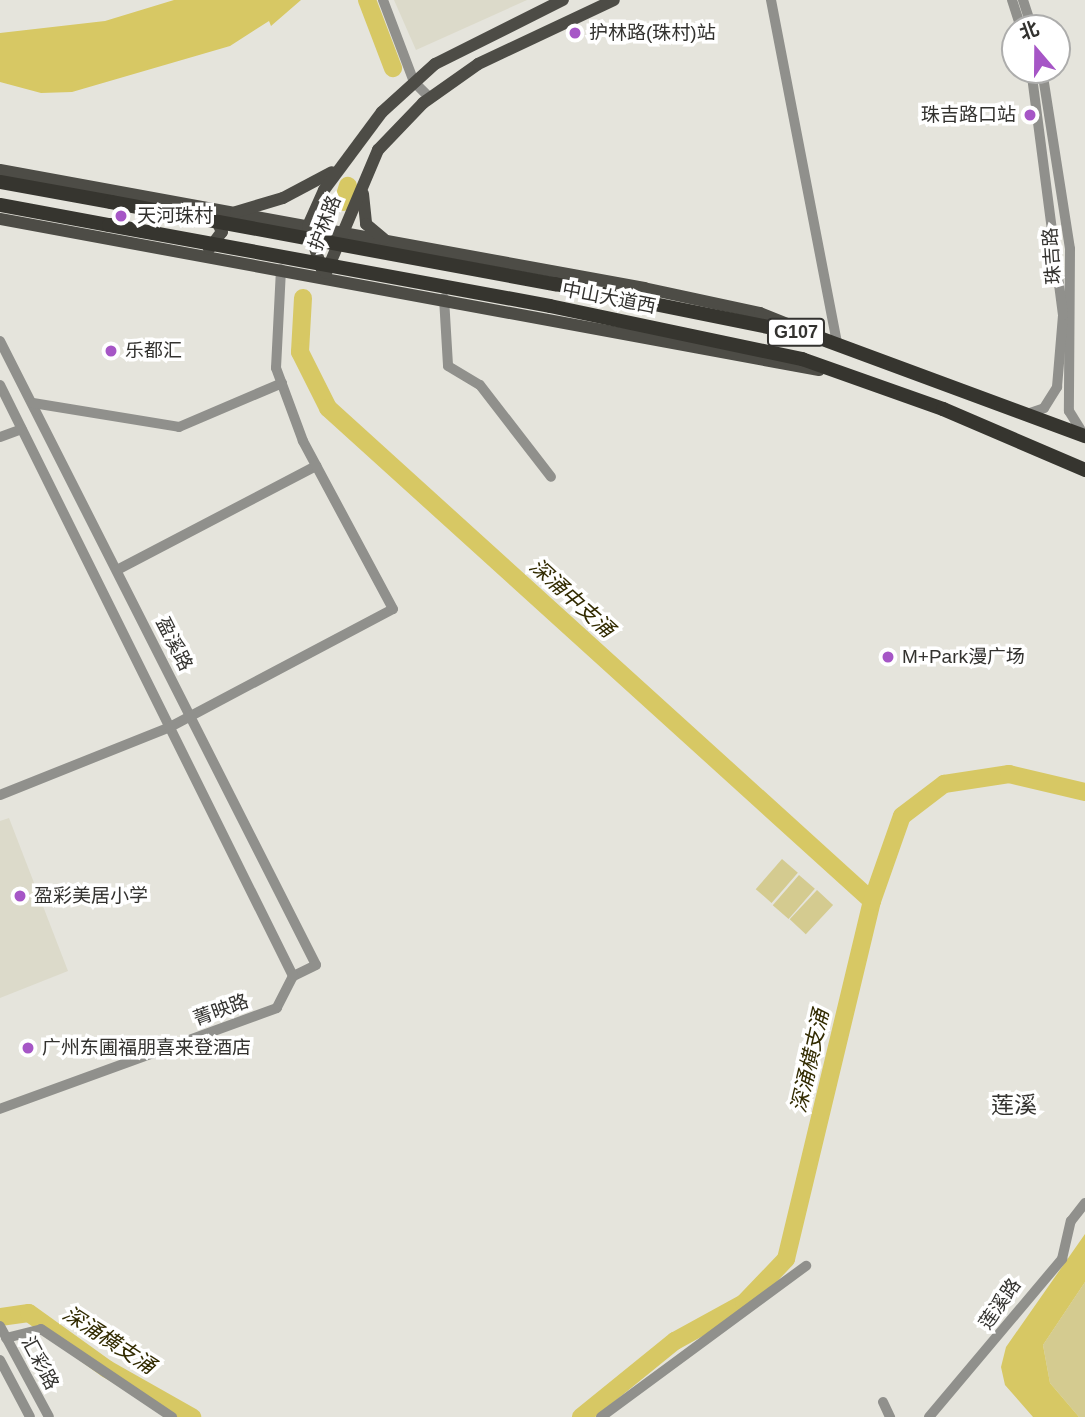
<!DOCTYPE html>
<meta charset="utf-8">
<style>
body{margin:0}
#map{position:relative;width:1085px;height:1417px;overflow:hidden;background:#e5e4dc;font-family:Helvetica,"Noto Sans SC",sans-serif}
div>[style]{position:absolute}
.built>*{inset:0;background:#dcdaca}
.green>*{inset:0;background:#d4cb90;transform-origin:0 0}
.water>*{inset:0;background:#d7c864}
.river>*{height:18px;margin:-9px;padding:0 9px;transform-origin:9px;border-radius:9px;background:#d7c864}
.minor>*{height:10px;margin:-5px;padding:0 5px;transform-origin:5px;border-radius:5px;background:#90908c}
.major>*{height:12px;margin:-6px;padding:0 6px;transform-origin:6px;border-radius:6px;background:#4d4c46}
.highway>*{height:14px;margin:-7px;padding:0 7px;transform-origin:7px;border-radius:7px;background:#36352f}
.highway-bridge>*{height:14px;margin:-7px;padding:0 7px;transform-origin:7px;border-radius:7px;background:#36352f}
.dots>*{width:19px;height:19px;translate:-50% -50%;box-sizing:border-box;border:4px solid #fff;border-radius:50%}
span{translate:-50% -50%;white-space:nowrap;text-align:center;line-height:1.15;-webkit-text-stroke:7px #fff;paint-order:stroke}
.shield-label span{padding:2px 5px;background:#fff;border:2px solid;border-radius:5px;-webkit-text-stroke-width:0}
.shield-label{font-size:18px;color:#33322f;font-weight:700}
.poi-label{font-size:19px;color:#33322f}
.left{translate:0 -50%;text-align:left}
.right{translate:-100% -50%;text-align:right}
.street-label{font-size:19px;color:#33322f}
.water-label{font-size:21px;color:#322b00;font-style:italic}
.quarter-label{font-size:23px;color:#33322f}
.north{position:absolute;left:1001px;top:14px;width:70px;height:70px;box-sizing:border-box;background:#fff;border:2px solid #adadac;border-radius:50%;rotate:340deg;font-size:19px;font-weight:700;line-height:28px;text-align:center;color:#33322f}
.north::after{content:'';display:block;margin:auto;width:24px;height:32px;background:#a656c6;clip-path:polygon(50% 0,100% 100%,50% 72%,0 100%)}
</style>
<div id="map">
<div class="built">
<div style="clip-path:polygon(394px 0,527px 0,416px 50px)"></div>
<div style="clip-path:polygon(9px 818px,68px 971px,0 998px,0 821px)"></div>
</div>
<div class="green">
<div style="left:782px;top:859px;width:21px;height:40px;rotate:41deg"></div>
<div style="left:799px;top:875px;width:21px;height:40px;rotate:41deg"></div>
<div style="left:817px;top:890px;width:22px;height:40px;rotate:43deg"></div>
<div style="clip-path:polygon(1085px 1282px,1085px 1417px,1079px 1417px,1050px 1383px,1043px 1345px)"></div>
</div>
<div class="water">
<div style="clip-path:polygon(174px 0,301px 0,271px 26px,269px 21px,230px 46px,72px 92px,41px 93px,0 82px,0 33px,105px 21px)"></div>
<div style="clip-path:polygon(1085px 1234px,1085px 1282px,1043px 1345px,1050px 1383px,1079px 1417px,1033px 1417px,1005px 1385px,1001px 1367px,1006px 1347px)"></div>
</div>
<div class="river">
<div style="left:367px;top:0;width:73px;rotate:69.1deg"></div>
<div style="left:343px;top:202px;width:17px;rotate:-73deg"></div>
<div style="left:303px;top:298px;width:54px;rotate:93.2deg"></div>
<div style="left:300px;top:352px;width:63px;rotate:63.4deg"></div>
<div style="left:328px;top:408px;width:734px;rotate:42.18deg"></div>
<div style="left:0;top:1317px;width:29px;rotate:-8deg"></div>
<div style="left:29px;top:1313px;width:96px;rotate:35.7deg"></div>
<div style="left:107px;top:1369px;width:98px;rotate:29.5deg"></div>
<div style="left:581px;top:1417px;width:121px;rotate:-39deg"></div>
<div style="left:675px;top:1341px;width:79px;rotate:-28.8deg"></div>
<div style="left:744px;top:1303px;width:61px;rotate:-46.3deg"></div>
<div style="left:786px;top:1259px;width:368px;rotate:-76.5deg"></div>
<div style="left:872px;top:901px;width:90px;rotate:-70.6deg"></div>
<div style="left:902px;top:816px;width:53px;rotate:-37.3deg"></div>
<div style="left:944px;top:784px;width:66px;rotate:-8.7deg"></div>
<div style="left:1009px;top:774px;width:78px;rotate:13.3deg"></div>
</div>
<div class="minor">
<div style="left:383px;top:0;width:88px;rotate:69.3deg"></div>
<div style="left:414px;top:82px;width:21px;rotate:45deg"></div>
<div style="left:771px;top:0;width:349px;rotate:79.1deg"></div>
<div style="left:1012px;top:0;width:29px;rotate:72deg"></div>
<div style="left:1023px;top:0;width:29px;rotate:72deg"></div>
<div style="left:1042px;top:70px;width:181px;rotate:81.1deg"></div>
<div style="left:1070px;top:249px;width:162px;rotate:90.4deg"></div>
<div style="left:1069px;top:411px;width:25px;rotate:58deg"></div>
<div style="left:444px;top:298px;width:68px;rotate:86.6deg"></div>
<div style="left:448px;top:366px;width:37px;rotate:31deg"></div>
<div style="left:480px;top:385px;width:116px;rotate:52.3deg"></div>
<div style="left:0;top:341px;width:699px;rotate:63.14deg"></div>
<div style="left:316px;top:965px;width:25px;rotate:154deg"></div>
<div style="left:293px;top:976px;width:36px;rotate:117deg"></div>
<div style="left:277px;top:1008px;width:295px;rotate:160deg"></div>
<div style="left:0;top:385px;width:660px;rotate:63.63deg"></div>
<div style="left:33px;top:403px;width:148px;rotate:9.3deg"></div>
<div style="left:179px;top:427px;width:112px;rotate:-23.1deg"></div>
<div style="left:1027px;top:414px;width:18px;rotate:-19deg"></div>
<div style="left:1044px;top:408px;width:25px;rotate:-58deg"></div>
<div style="left:1057px;top:387px;width:72px;rotate:-85.2deg"></div>
<div style="left:1063px;top:315px;width:247px;rotate:-97.4deg"></div>
<div style="left:0;top:437px;width:23px;rotate:-20deg"></div>
<div style="left:117px;top:570px;width:225px;rotate:-27.6deg"></div>
<div style="left:0;top:795px;width:183px;rotate:-21.8deg"></div>
<div style="left:170px;top:727px;width:252px;rotate:-27.9deg"></div>
<div style="left:393px;top:609px;width:191px;rotate:-118.2deg"></div>
<div style="left:303px;top:441px;width:78px;rotate:-110.3deg"></div>
<div style="left:276px;top:368px;width:99px;rotate:-87.1deg"></div>
<div style="left:0;top:1326px;width:103px;rotate:61.7deg"></div>
<div style="left:6px;top:1338px;width:36px;rotate:-14deg"></div>
<div style="left:41px;top:1329px;width:158px;rotate:33.9deg"></div>
<div style="left:0;top:1360px;width:64px;rotate:62.2deg"></div>
<div style="left:883px;top:1402px;width:17px;rotate:65deg"></div>
<div style="left:601px;top:1417px;width:255px;rotate:-36.4deg"></div>
<div style="left:929px;top:1417px;width:207px;rotate:-49.9deg"></div>
<div style="left:1062px;top:1259px;width:39px;rotate:-77deg"></div>
<div style="left:1071px;top:1221px;width:23px;rotate:-52deg"></div>
</div>
<div class="major">
<div style="left:0;top:170px;width:655px;rotate:10.38deg"></div>
<div style="left:644px;top:288px;width:119px;rotate:12.2deg"></div>
<div style="left:760px;top:313px;width:43px;rotate:21.8deg"></div>
<div style="left:363px;top:194px;width:30px;rotate:84deg"></div>
<div style="left:366px;top:224px;width:23px;rotate:40deg"></div>
<div style="left:236px;top:212px;width:49px;rotate:-16.6deg"></div>
<div style="left:283px;top:198px;width:55px;rotate:-28deg"></div>
<div style="left:0;top:219px;width:833px;rotate:10.45deg"></div>
<div style="left:209px;top:249px;width:21px;rotate:-53deg"></div>
<div style="left:222px;top:232px;width:19px;rotate:-115deg"></div>
<div style="left:322px;top:270px;width:46px;rotate:-107.7deg"></div>
<div style="left:308px;top:226px;width:39px;rotate:-66deg"></div>
<div style="left:324px;top:190px;width:97px;rotate:-53.4deg"></div>
<div style="left:382px;top:112px;width:72px;rotate:-42.2deg"></div>
<div style="left:435px;top:64px;width:143px;rotate:-26.6deg"></div>
<div style="left:326px;top:273px;width:134px;rotate:-67.1deg"></div>
<div style="left:378px;top:150px;width:65px;rotate:-46.2deg"></div>
<div style="left:423px;top:103px;width:67px;rotate:-35.3deg"></div>
<div style="left:478px;top:64px;width:150px;rotate:-25.2deg"></div>
</div>
<div class="highway">
<div style="left:0;top:182px;width:113px;rotate:10.2deg"></div>
<div style="left:0;top:205px;width:111px;rotate:10.4deg"></div>
<div style="left:555px;top:284px;width:267px;rotate:11.4deg"></div>
<div style="left:817px;top:337px;width:286px;rotate:20.3deg"></div>
<div style="left:550px;top:306px;width:258px;rotate:11.9deg"></div>
<div style="left:802px;top:359px;width:150px;rotate:19.5deg"></div>
<div style="left:943px;top:409px;width:155px;rotate:23.2deg"></div>
</div>
<div class="highway-bridge">
<div style="left:111px;top:202px;width:452px;rotate:10.5deg"></div>
<div style="left:109px;top:225px;width:448px;rotate:10.4deg"></div>
</div>
<div class="dots">
<div style="left:575px;top:33px;background:#a656c6"></div>
<div style="left:1030px;top:115px;background:#a656c6"></div>
<div style="left:121px;top:216px;background:#a656c6"></div>
<div style="left:111px;top:351px;background:#a656c6"></div>
<div style="left:888px;top:657px;background:#a656c6"></div>
<div style="left:20px;top:896px;background:#a656c6"></div>
<div style="left:28px;top:1048px;background:#a656c6"></div>
</div>
<div class="shield-label">
<span style="left:796px;top:332px">G107</span>
</div>
<div class="poi-label">
<span class="left" style="left:589px;top:33px">护林路(珠村)站</span>
<span class="right" style="left:1016px;top:115px">珠吉路口站</span>
<span class="left" style="left:137px;top:216px">天河珠村</span>
<span class="left" style="left:125px;top:351px">乐都汇</span>
<span class="left" style="left:902px;top:657px">M+Park漫广场</span>
<span class="left" style="left:34px;top:896px">盈彩美居小学</span>
<span class="left" style="left:42px;top:1048px">广州东圃福朋喜来登酒店</span>
</div>
<div class="street-label">
<span style="left:325px;top:223px;rotate:-69deg">护林路</span>
<span style="left:1052px;top:256px;rotate:-94deg">珠吉路</span>
<span style="left:609px;top:298px;rotate:11deg">中山大道西</span>
<span style="left:174px;top:644px;rotate:63deg">盈溪路</span>
<span style="left:221px;top:1010px;rotate:-20deg">菁映路</span>
<span style="left:1000px;top:1304px;rotate:-55deg">莲溪路</span>
<span style="left:40px;top:1363px;rotate:62deg">汇彩路</span>
</div>
<div class="water-label">
<span style="left:572px;top:598px;rotate:42deg">深涌中支涌</span>
<span style="left:810px;top:1061px;rotate:-77deg">深涌横支涌</span>
<span style="left:109px;top:1340px;rotate:33deg">深涌横支涌</span>
</div>
<div class="quarter-label">
<span style="left:1014px;top:1105px">莲溪</span>
</div>
<div class="north">北</div>
</div>
